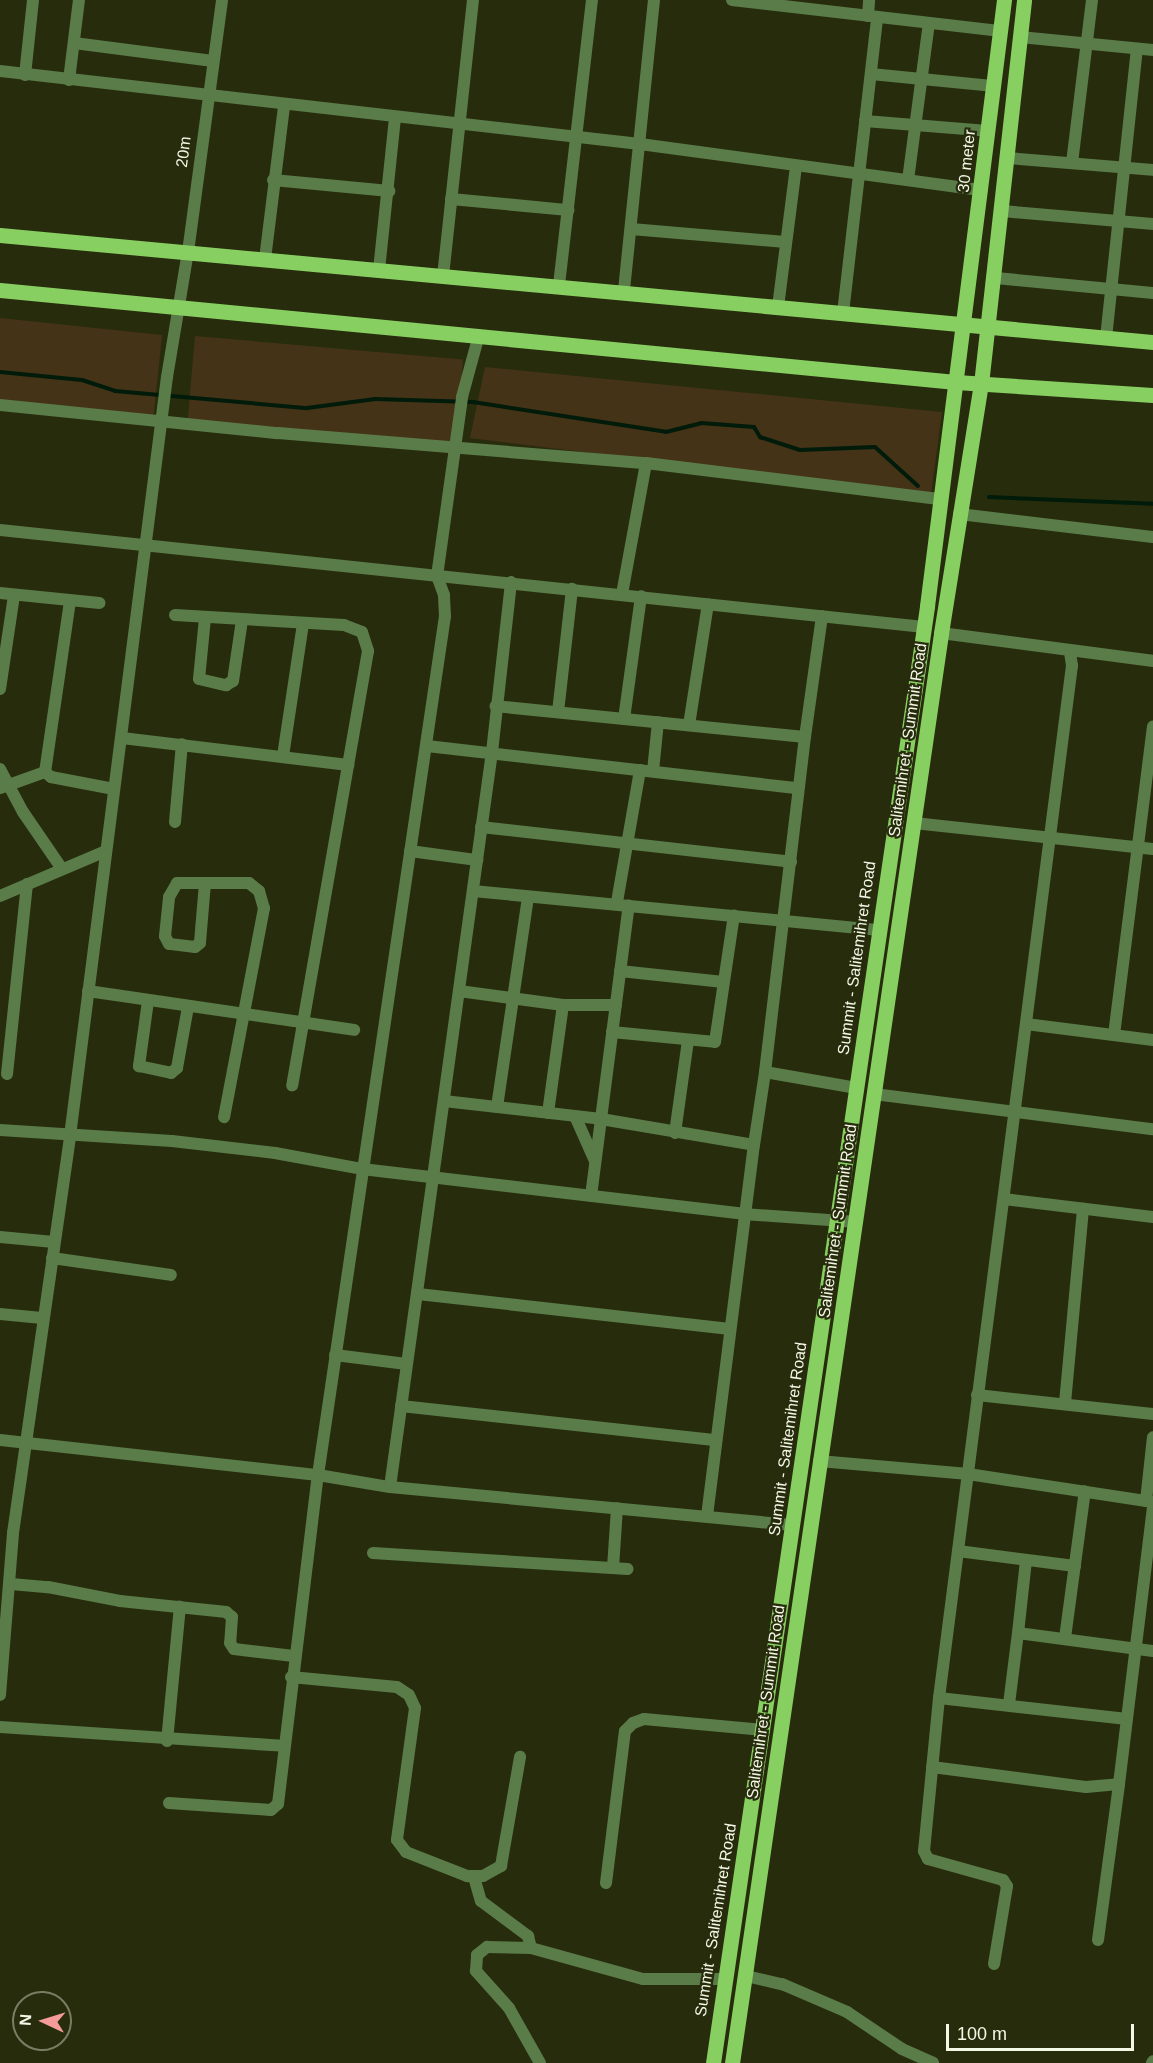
<!DOCTYPE html>
<style>
body{margin:0}
#map{position:relative;width:1153px;height:2063px;overflow:hidden;background:#272c0d;font-family:Arial,sans-serif}
div>[style]{position:absolute}
.green>*{inset:0;background:#453317;transform-origin:0 0}
.stream>*{height:4px;margin:-2px;padding:0 2px;transform-origin:2px;border-radius:2px;background:#001b0a}
.minor>*{height:12px;margin:-6px;padding:0 6px;transform-origin:6px;border-radius:6px;background:#5a7c49}
.primary>*{height:15px;margin:-7.5px;padding:0 7.5px;transform-origin:7.5px;border-radius:7.5px;background:#88cf62}
span{translate:-50% -50%;white-space:nowrap;text-align:center;line-height:1.15;-webkit-text-stroke:4.5px #272c0d;paint-order:stroke}
.street-label{font-size:16px;color:#f3f7e5}
.north{position:absolute;left:12px;top:1991px;width:60px;height:60px;box-sizing:border-box;background:#272c0d;border:2px solid #797d63;border-radius:50%;rotate:274deg;font-size:16px;font-weight:700;line-height:24px;text-align:center;color:#f3f7e5}
.north::after{content:'';display:block;margin:auto;width:21px;height:27px;background:#f59b9a;clip-path:polygon(50% 0,100% 100%,50% 72%,0 100%)}
.scale{position:absolute;left:946px;top:2024px;width:188px;height:27px;box-sizing:border-box;border:3px solid #f3f7e5;border-top:0;padding-left:8px;font-size:18px;line-height:21px;white-space:nowrap;color:#f3f7e5;-webkit-text-stroke:4px #272c0d;paint-order:stroke}
</style>
<div id="map">
<div class="green">
<div style="left:0;top:318px;width:163px;height:83px;rotate:6deg"></div>
<div style="left:195px;top:336px;width:269px;height:84px;rotate:5deg"></div>
<div style="clip-path:polygon(485px 367px,942px 412px,931px 495px,470px 438px)"></div>
</div>
<div class="stream">
<div style="left:0;top:372px;width:82px;rotate:5.6deg"></div>
<div style="left:82px;top:380px;width:35px;rotate:18deg"></div>
<div style="left:115px;top:391px;width:193px;rotate:5.1deg"></div>
<div style="left:307px;top:408px;width:69px;rotate:-7.5deg"></div>
<div style="left:375px;top:399px;width:98px;rotate:1.8deg"></div>
<div style="left:473px;top:402px;width:195px;rotate:8.8deg"></div>
<div style="left:666px;top:432px;width:36px;rotate:-14deg"></div>
<div style="left:701px;top:423px;width:53px;rotate:4.3deg"></div>
<div style="left:754px;top:427px;width:12px;rotate:59deg"></div>
<div style="left:760px;top:437px;width:42px;rotate:18deg"></div>
<div style="left:800px;top:450px;width:75px;rotate:-2.3deg"></div>
<div style="left:875px;top:447px;width:58px;rotate:42.2deg"></div>
<div style="left:989px;top:497px;width:164px;rotate:2.4deg"></div>
</div>
<div class="minor">
<div style="left:732px;top:0;width:271px;rotate:6.6deg"></div>
<div style="left:868px;top:16px;width:16px;rotate:-86deg"></div>
<div style="left:1020px;top:37px;width:134px;rotate:5.6deg"></div>
<div style="left:74px;top:43px;width:140px;rotate:7.4deg"></div>
<div style="left:0;top:71px;width:644px;rotate:6.51deg"></div>
<div style="left:640px;top:144px;width:345px;rotate:7.7deg"></div>
<div style="left:871px;top:74px;width:124px;rotate:5.6deg"></div>
<div style="left:25px;top:75px;width:75px;rotate:-83.9deg"></div>
<div style="left:69px;top:80px;width:81px;rotate:-82.9deg"></div>
<div style="left:865px;top:121px;width:123px;rotate:4.6deg"></div>
<div style="left:1008px;top:158px;width:145px;rotate:4.7deg"></div>
<div style="left:1072px;top:163px;width:164px;rotate:-83deg"></div>
<div style="left:273px;top:180px;width:117px;rotate:5.4deg"></div>
<div style="left:908px;top:180px;width:158px;rotate:-82.4deg"></div>
<div style="left:451px;top:199px;width:118px;rotate:5.4deg"></div>
<div style="left:1002px;top:211px;width:152px;rotate:4.9deg"></div>
<div style="left:631px;top:229px;width:155px;rotate:4.8deg"></div>
<div style="left:265px;top:259px;width:154px;rotate:-82.9deg"></div>
<div style="left:379px;top:270px;width:152px;rotate:-84deg"></div>
<div style="left:443px;top:276px;width:278px;rotate:-83.8deg"></div>
<div style="left:996px;top:278px;width:158px;rotate:5.5deg"></div>
<div style="left:559px;top:285px;width:287px;rotate:-83.4deg"></div>
<div style="left:624px;top:290px;width:292px;rotate:-84.1deg"></div>
<div style="left:778px;top:307px;width:142px;rotate:-82.7deg"></div>
<div style="left:843px;top:313px;width:298px;rotate:-83.4deg"></div>
<div style="left:1106px;top:338px;width:291px;rotate:-83.9deg"></div>
<div style="left:0;top:405px;width:279px;rotate:5.8deg"></div>
<div style="left:278px;top:433px;width:369px;rotate:4.7deg"></div>
<div style="left:646px;top:463px;width:295px;rotate:7deg"></div>
<div style="left:959px;top:514px;width:195px;rotate:6.8deg"></div>
<div style="left:0;top:530px;width:929px;rotate:5.99deg"></div>
<div style="left:0;top:593px;width:100px;rotate:5.7deg"></div>
<div style="left:622px;top:594px;width:133px;rotate:-79.6deg"></div>
<div style="left:70px;top:601px;width:173px;rotate:98.3deg"></div>
<div style="left:45px;top:772px;width:8px;rotate:40deg"></div>
<div style="left:51px;top:777px;width:64px;rotate:10.8deg"></div>
<div style="left:175px;top:615px;width:169px;rotate:3.4deg"></div>
<div style="left:344px;top:625px;width:19px;rotate:21deg"></div>
<div style="left:362px;top:632px;width:20px;rotate:72deg"></div>
<div style="left:368px;top:651px;width:441px;rotate:99.9deg"></div>
<div style="left:205px;top:618px;width:61px;rotate:95.6deg"></div>
<div style="left:199px;top:679px;width:28px;rotate:13deg"></div>
<div style="left:226px;top:685px;width:8px;rotate:-30deg"></div>
<div style="left:233px;top:681px;width:62px;rotate:-81.6deg"></div>
<div style="left:941px;top:633px;width:214px;rotate:7.5deg"></div>
<div style="left:0;top:689px;width:95px;rotate:-81.5deg"></div>
<div style="left:558px;top:712px;width:124px;rotate:-83.5deg"></div>
<div style="left:624px;top:719px;width:124px;rotate:-82.1deg"></div>
<div style="left:689px;top:725px;width:122px;rotate:-81.1deg"></div>
<div style="left:805px;top:737px;width:122px;rotate:-82deg"></div>
<div style="left:122px;top:738px;width:228px;rotate:6.8deg"></div>
<div style="left:427px;top:746px;width:373px;rotate:6.5deg"></div>
<div style="left:283px;top:756px;width:134px;rotate:-81.4deg"></div>
<div style="left:0;top:769px;width:49px;rotate:61.9deg"></div>
<div style="left:23px;top:812px;width:69px;rotate:55.6deg"></div>
<div style="left:653px;top:771px;width:49px;rotate:-84.2deg"></div>
<div style="left:0;top:788px;width:48px;rotate:-19.6deg"></div>
<div style="left:175px;top:822px;width:78px;rotate:-84.9deg"></div>
<div style="left:914px;top:823px;width:240px;rotate:6.2deg"></div>
<div style="left:481px;top:827px;width:312px;rotate:6.4deg"></div>
<div style="left:410px;top:851px;width:68px;rotate:7.7deg"></div>
<div style="left:205px;top:883px;width:60px;rotate:94.8deg"></div>
<div style="left:200px;top:943px;width:6px;rotate:141deg"></div>
<div style="left:195px;top:947px;width:26px;rotate:-173deg"></div>
<div style="left:169px;top:944px;width:9px;rotate:-117deg"></div>
<div style="left:165px;top:936px;width:39px;rotate:-84deg"></div>
<div style="left:169px;top:897px;width:16px;rotate:-60deg"></div>
<div style="left:177px;top:883px;width:72px"></div>
<div style="left:249px;top:883px;width:13px;rotate:39deg"></div>
<div style="left:259px;top:891px;width:18px;rotate:74deg"></div>
<div style="left:264px;top:908px;width:213px;rotate:100.8deg"></div>
<div style="left:473px;top:891px;width:408px;rotate:5.5deg"></div>
<div style="left:0;top:896px;width:115px;rotate:-23deg"></div>
<div style="left:617px;top:902px;width:134px;rotate:-80.1deg"></div>
<div style="left:620px;top:971px;width:104px;rotate:6.1deg"></div>
<div style="left:88px;top:991px;width:269px;rotate:8.3deg"></div>
<div style="left:459px;top:991px;width:105px;rotate:7.7deg"></div>
<div style="left:148px;top:1001px;width:66px;rotate:97.9deg"></div>
<div style="left:139px;top:1066px;width:33px;rotate:12deg"></div>
<div style="left:171px;top:1073px;width:8px;rotate:-40deg"></div>
<div style="left:177px;top:1068px;width:62px;rotate:-79.8deg"></div>
<div style="left:1026px;top:1024px;width:128px;rotate:7.2deg"></div>
<div style="left:612px;top:1032px;width:103px;rotate:5.5deg"></div>
<div style="left:715px;top:1042px;width:128px;rotate:-81.5deg"></div>
<div style="left:1114px;top:1035px;width:311px;rotate:-82.8deg"></div>
<div style="left:765px;top:1072px;width:93px;rotate:9.9deg"></div>
<div style="left:7px;top:1074px;width:191px;rotate:-84deg"></div>
<div style="left:874px;top:1094px;width:281px;rotate:7.2deg"></div>
<div style="left:444px;top:1101px;width:158px;rotate:6.5deg"></div>
<div style="left:601px;top:1119px;width:155px;rotate:9.6deg"></div>
<div style="left:754px;top:1145px;width:74px;rotate:-81.4deg"></div>
<div style="left:765px;top:1072px;width:337px;rotate:-83.2deg"></div>
<div style="left:805px;top:737px;width:311px;rotate:-174.3deg"></div>
<div style="left:497px;top:1107px;width:212px;rotate:-81.6deg"></div>
<div style="left:548px;top:1113px;width:109px;rotate:-82.1deg"></div>
<div style="left:563px;top:1005px;width:53px"></div>
<div style="left:575px;top:1116px;width:49px;rotate:66deg"></div>
<div style="left:0;top:1130px;width:172px;rotate:3.7deg"></div>
<div style="left:172px;top:1141px;width:104px;rotate:6.6deg"></div>
<div style="left:275px;top:1153px;width:88px;rotate:10.4deg"></div>
<div style="left:362px;top:1169px;width:384px;rotate:6.7deg"></div>
<div style="left:743px;top:1214px;width:114px;rotate:4deg"></div>
<div style="left:675px;top:1133px;width:94px;rotate:-82deg"></div>
<div style="left:591px;top:1196px;width:293px;rotate:-82.6deg"></div>
<div style="left:1004px;top:1199px;width:150px;rotate:6.9deg"></div>
<div style="left:0;top:1237px;width:54px;rotate:5.3deg"></div>
<div style="left:52px;top:1258px;width:120px;rotate:8.1deg"></div>
<div style="left:418px;top:1294px;width:314px;rotate:6.4deg"></div>
<div style="left:0;top:1314px;width:42px;rotate:5.4deg"></div>
<div style="left:335px;top:1355px;width:72px;rotate:7.2deg"></div>
<div style="left:977px;top:1395px;width:177px;rotate:6.2deg"></div>
<div style="left:1065px;top:1403px;width:195px;rotate:-84.7deg"></div>
<div style="left:401px;top:1406px;width:317px;rotate:6.2deg"></div>
<div style="left:0;top:1440px;width:320px;rotate:6.3deg"></div>
<div style="left:318px;top:1475px;width:73px;rotate:9.5deg"></div>
<div style="left:390px;top:1487px;width:405px;rotate:5.4deg"></div>
<div style="left:819px;top:1461px;width:150px;rotate:5deg"></div>
<div style="left:968px;top:1474px;width:187px;rotate:8.6deg"></div>
<div style="left:390px;top:1487px;width:742px;rotate:-82.1deg"></div>
<div style="left:492px;top:752px;width:171px;rotate:-83.6deg"></div>
<div style="left:1146px;top:1501px;width:64px;rotate:-83.8deg"></div>
<div style="left:707px;top:1516px;width:374px;rotate:-82.8deg"></div>
<div style="left:958px;top:1551px;width:118px;rotate:7.3deg"></div>
<div style="left:373px;top:1553px;width:255px;rotate:3.6deg"></div>
<div style="left:613px;top:1568px;width:60px;rotate:-86.2deg"></div>
<div style="left:11px;top:1584px;width:37px;rotate:5deg"></div>
<div style="left:48px;top:1587px;width:73px;rotate:11deg"></div>
<div style="left:120px;top:1601px;width:107px;rotate:5.9deg"></div>
<div style="left:226px;top:1612px;width:8px;rotate:40deg"></div>
<div style="left:232px;top:1617px;width:26px;rotate:94deg"></div>
<div style="left:230px;top:1643px;width:7px;rotate:56deg"></div>
<div style="left:234px;top:1649px;width:60px;rotate:6.7deg"></div>
<div style="left:1018px;top:1633px;width:72px;rotate:-83.7deg"></div>
<div style="left:1065px;top:1638px;width:148px;rotate:-82.3deg"></div>
<div style="left:291px;top:1677px;width:106px;rotate:5.4deg"></div>
<div style="left:397px;top:1687px;width:14px;rotate:34deg"></div>
<div style="left:409px;top:1695px;width:14px;rotate:65deg"></div>
<div style="left:415px;top:1708px;width:133px;rotate:97.8deg"></div>
<div style="left:397px;top:1840px;width:15px;rotate:53deg"></div>
<div style="left:406px;top:1852px;width:66px;rotate:21.5deg"></div>
<div style="left:467px;top:1876px;width:16px"></div>
<div style="left:483px;top:1876px;width:21px;rotate:-29deg"></div>
<div style="left:501px;top:1866px;width:111px;rotate:-80.1deg"></div>
<div style="left:0;top:1695px;width:163px;rotate:-85.4deg"></div>
<div style="left:13px;top:1533px;width:401px;rotate:-81.8deg"></div>
<div style="left:70px;top:1136px;width:765px;rotate:-82.72deg"></div>
<div style="left:167px;top:377px;width:127px;rotate:-80.5deg"></div>
<div style="left:188px;top:252px;width:254px;rotate:-82.3deg"></div>
<div style="left:939px;top:1698px;width:189px;rotate:6.4deg"></div>
<div style="left:1009px;top:1704px;width:72px;rotate:-82.8deg"></div>
<div style="left:1018px;top:1633px;width:136px;rotate:7.6deg"></div>
<div style="left:0;top:1727px;width:285px;rotate:3.8deg"></div>
<div style="left:167px;top:1741px;width:135px;rotate:-84.5deg"></div>
<div style="left:932px;top:1767px;width:155px;rotate:7.4deg"></div>
<div style="left:1086px;top:1787px;width:33px;rotate:-5deg"></div>
<div style="left:1119px;top:1784px;width:279px;rotate:-83deg"></div>
<div style="left:169px;top:1803px;width:102px;rotate:3.9deg"></div>
<div style="left:271px;top:1810px;width:9px;rotate:-41deg"></div>
<div style="left:278px;top:1804px;width:331px;rotate:-83.1deg"></div>
<div style="left:318px;top:1475px;width:868px;rotate:-81.59deg"></div>
<div style="left:445px;top:616px;width:21px;rotate:-93deg"></div>
<div style="left:444px;top:595px;width:20px;rotate:-110deg"></div>
<div style="left:437px;top:576px;width:181px;rotate:-82deg"></div>
<div style="left:462px;top:397px;width:64px;rotate:-74.7deg"></div>
<div style="left:474px;top:1877px;width:25px;rotate:74deg"></div>
<div style="left:481px;top:1901px;width:59px;rotate:36.7deg"></div>
<div style="left:528px;top:1936px;width:12px;rotate:76deg"></div>
<div style="left:606px;top:1883px;width:153px;rotate:-82.9deg"></div>
<div style="left:625px;top:1731px;width:11px;rotate:-45deg"></div>
<div style="left:633px;top:1723px;width:12px;rotate:-20deg"></div>
<div style="left:644px;top:1719px;width:120px;rotate:5.3deg"></div>
<div style="left:1098px;top:1940px;width:157px;rotate:-82.3deg"></div>
<div style="left:994px;top:1964px;width:79px;rotate:-80.5deg"></div>
<div style="left:1007px;top:1886px;width:7px;rotate:-124deg"></div>
<div style="left:1003px;top:1880px;width:78px;rotate:-164.4deg"></div>
<div style="left:928px;top:1859px;width:9px;rotate:-117deg"></div>
<div style="left:924px;top:1851px;width:154px;rotate:-84.4deg"></div>
<div style="left:939px;top:1698px;width:1041px;rotate:-82.66deg"></div>
<div style="left:1072px;top:666px;width:15px;rotate:-98deg"></div>
<div style="left:746px;top:1976px;width:37px;rotate:13deg"></div>
<div style="left:782px;top:1984px;width:71px;rotate:23.3deg"></div>
<div style="left:847px;top:2012px;width:66px;rotate:33.9deg"></div>
<div style="left:902px;top:2049px;width:34px;rotate:24deg"></div>
<div style="left:540px;top:2063px;width:63px;rotate:-119.4deg"></div>
<div style="left:509px;top:2008px;width:50px;rotate:-131.7deg"></div>
<div style="left:476px;top:1971px;width:16px;rotate:-86deg"></div>
<div style="left:477px;top:1955px;width:13px;rotate:-39deg"></div>
<div style="left:487px;top:1947px;width:44px;rotate:1.3deg"></div>
<div style="left:531px;top:1948px;width:116px;rotate:15.5deg"></div>
<div style="left:643px;top:1979px;width:83px"></div>
<div style="left:1152px;top:2063px;width:2px;rotate:-63deg"></div>
</div>
<div class="primary">
<div style="left:0;top:235px;width:1158px;rotate:5.3deg"></div>
<div style="left:0;top:290px;width:960px;rotate:5.5deg"></div>
<div style="left:956px;top:382px;width:197px;rotate:3.8deg"></div>
<div style="left:713px;top:2063px;width:1473px;rotate:-81.64deg"></div>
<div style="left:927px;top:606px;width:611px;rotate:-82.76deg"></div>
<div style="left:732px;top:2063px;width:1445px;rotate:-81.68deg"></div>
<div style="left:941px;top:633px;width:252px;rotate:-80.9deg"></div>
<div style="left:981px;top:384px;width:386px;rotate:-83.6deg"></div>
</div>
<div class="street-label">
<span style="left:184px;top:152px;rotate:-83deg">20m</span>
<span style="left:967px;top:161px;rotate:-84deg">30 meter</span>
<span style="left:908px;top:740px;rotate:-82deg">Salitemihret - Summit Road</span>
<span style="left:857px;top:958px;rotate:-82deg">Summit - Salitemihret Road</span>
<span style="left:838px;top:1221px;rotate:-82deg">Salitemihret - Summit Road</span>
<span style="left:788px;top:1439px;rotate:-82deg">Summit - Salitemihret Road</span>
<span style="left:766px;top:1702px;rotate:-82deg">Salitemihret - Summit Road</span>
<span style="left:716px;top:1920px;rotate:-81deg">Summit - Salitemihret Road</span>
</div>
<div class="north">N</div>
<div class="scale">100 m</div>
</div>
